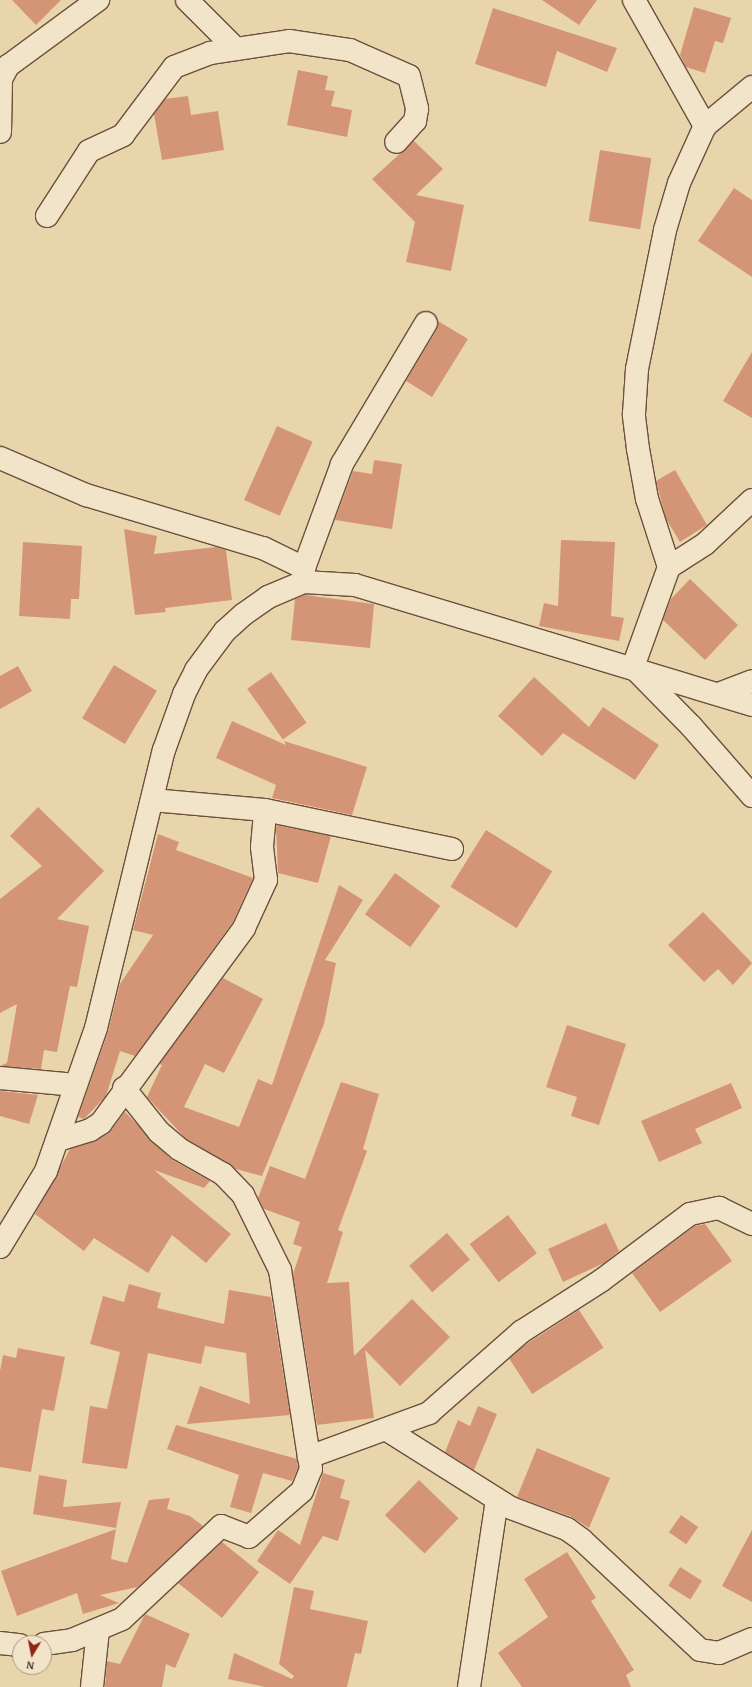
<!DOCTYPE html>
<style>
body{margin:0}
#map{position:relative;width:752px;height:1687px;overflow:hidden;background:#e9d5ac;font-family:"Gentium Book Plus",serif}
div>[style]{position:absolute}
.building>*{inset:0;background:#d49576;transform-origin:0 0}
.roads{filter:drop-shadow(1px 0 #6c503c) drop-shadow(-1px 0 #6c503c) drop-shadow(0 1px #6c503c) drop-shadow(0 -1px #6c503c)}
.street>*{height:22px;margin:-11px;padding:0 11px;transform-origin:11px;border-radius:11px;background:#f1e4c9}
.secondary>*{height:22px;margin:-11px;padding:0 11px;transform-origin:11px;border-radius:11px;background:#f1e4c9}
span{translate:-50% -50%;white-space:nowrap;text-align:center;line-height:1.15;-webkit-text-stroke:4px #f1e4c9;paint-order:stroke}
.north{position:absolute;left:12px;top:1635px;width:40px;height:40px;box-sizing:border-box;background:#f1e4c9;border:1px solid #ab9782;border-radius:50%;rotate:190deg;font-size:11px;font-weight:700;line-height:16px;text-align:center;color:#422317}
.north::after{content:'';display:block;margin:auto;width:14px;height:18px;background:#8f2418;clip-path:polygon(50% 0,100% 100%,50% 72%,0 100%)}
</style>
<div id="map">
<div class="building">
<div style="clip-path:polygon(12px 0,61px 0,36px 25px)"></div>
<div style="clip-path:polygon(542px 0,597px 0,579px 25px)"></div>
<div style="clip-path:polygon(694px 7px,731px 18px,723px 43px,715px 41px,705px 73px,686px 67px,680px 55px)"></div>
<div style="clip-path:polygon(493px 8px,617px 48px,607px 72px,557px 51px,546px 87px,475px 64px)"></div>
<div style="clip-path:polygon(298px 70px,328px 76px,325px 90px,335px 91px,331px 106px,352px 110px,347px 137px,287px 125px)"></div>
<div style="clip-path:polygon(188px 96px,191px 115px,218px 111px,224px 150px,162px 160px,154px 114px,165px 99px)"></div>
<div style="clip-path:polygon(414px 141px,443px 169px,416px 195px,464px 205px,451px 271px,406px 262px,415px 222px,372px 179px)"></div>
<div style="left:600px;top:150px;width:52px;height:72px;rotate:9deg"></div>
<div style="clip-path:polygon(734px 188px,752px 200px,752px 277px,698px 241px)"></div>
<div style="clip-path:polygon(438px 321px,468px 339px,432px 397px,406px 381px,437px 329px)"></div>
<div style="clip-path:polygon(752px 352px,752px 418px,723px 401px)"></div>
<div style="left:277px;top:426px;width:39px;height:81px;rotate:24deg"></div>
<div style="clip-path:polygon(374px 460px,402px 464px,392px 529px,335px 520px,353px 471px,372px 474px)"></div>
<div style="clip-path:polygon(675px 470px,707px 525px,680px 542px,666px 519px,656px 481px)"></div>
<div style="clip-path:polygon(124px 529px,157px 536px,154px 554px,216px 547px,226px 550px,232px 600px,165px 608px,166px 612px,135px 615px)"></div>
<div style="clip-path:polygon(561px 540px,615px 542px,611px 616px,624px 618px,619px 641px,539px 626px,544px 603px,558px 606px)"></div>
<div style="clip-path:polygon(23px 542px,82px 546px,79px 599px,71px 599px,70px 619px,19px 616px)"></div>
<div style="clip-path:polygon(690px 579px,738px 625px,705px 660px,663px 620px,671px 599px)"></div>
<div style="clip-path:polygon(305px 595px,374px 604px,370px 648px,291px 640px,295px 599px)"></div>
<div style="left:114px;top:665px;width:50px;height:62px;rotate:31deg"></div>
<div style="clip-path:polygon(18px 666px,32px 691px,0 709px,0 676px)"></div>
<div style="left:271px;top:672px;width:62px;height:29px;rotate:55deg"></div>
<div style="clip-path:polygon(534px 677px,589px 727px,603px 707px,659px 745px,635px 780px,563px 733px,542px 756px,498px 716px)"></div>
<div style="clip-path:polygon(232px 721px,286px 745px,284px 741px,367px 767px,352px 815px,272px 798px,276px 785px,216px 758px)"></div>
<div style="clip-path:polygon(38px 807px,104px 871px,57px 919px,89px 926px,77px 987px,70px 986px,57px 1052px,44px 1050px,41px 1069px,0 1066px,7px 1063px,17px 1004px,0 1013px,0 899px,42px 866px,10px 836px)"></div>
<div style="clip-path:polygon(276px 825px,331px 836px,318px 883px,278px 873px)"></div>
<div style="left:486px;top:830px;width:78px;height:67px;rotate:32deg"></div>
<div style="clip-path:polygon(158px 834px,179px 842px,176px 850px,253px 878px,233px 922px,135px 1056px,120px 1051px,106px 1096px,84px 1119px,78px 1117px,108px 1032px,120px 984px,153px 935px,133px 930px)"></div>
<div style="left:395px;top:873px;width:56px;height:51px;rotate:36deg"></div>
<div style="clip-path:polygon(339px 885px,363px 900px,325px 960px,336px 963px,324px 1024px,262px 1176px,236px 1169px,186px 1139px,147px 1097px,162px 1065px,159px 1064px,223px 978px,263px 999px,224px 1073px,205px 1064px,184px 1107px,239px 1127px,258px 1079px,272px 1085px)"></div>
<div style="clip-path:polygon(703px 912px,752px 963px,733px 985px,718px 969px,704px 982px,668px 945px)"></div>
<div style="clip-path:polygon(567px 1025px,626px 1044px,599px 1125px,571px 1116px,577px 1097px,546px 1087px)"></div>
<div style="clip-path:polygon(341px 1082px,379px 1094px,363px 1149px,367px 1151px,338px 1230px,343px 1232px,327px 1283px,349px 1282px,354px 1356px,412px 1299px,450px 1337px,400px 1386px,365px 1350px,374px 1418px,317px 1425px,293px 1274px,302px 1247px,293px 1244px,300px 1222px,264px 1209px,258px 1198px,270px 1166px,305px 1179px)"></div>
<div style="clip-path:polygon(731px 1083px,742px 1108px,695px 1129px,702px 1143px,659px 1162px,641px 1121px)"></div>
<div style="clip-path:polygon(0 1091px,38px 1095px,29px 1124px,0 1116px)"></div>
<div style="clip-path:polygon(125px 1112px,171px 1159px,210px 1181px,204px 1188px,154px 1170px,231px 1234px,206px 1263px,172px 1235px,148px 1273px,94px 1238px,84px 1251px,35px 1214px,70px 1149px,108px 1134px)"></div>
<div style="left:508px;top:1215px;width:48px;height:48px;rotate:53deg"></div>
<div style="clip-path:polygon(606px 1223px,619px 1251px,604px 1263px,563px 1282px,548px 1249px)"></div>
<div style="clip-path:polygon(705px 1224px,732px 1261px,660px 1312px,632px 1273px,695px 1226px)"></div>
<div style="left:447px;top:1233px;width:35px;height:50px;rotate:49deg"></div>
<div style="clip-path:polygon(129px 1284px,161px 1293px,157px 1308px,224px 1324px,229px 1290px,271px 1297px,290px 1415px,187px 1424px,200px 1386px,250px 1404px,246px 1353px,205px 1346px,201px 1364px,148px 1353px,127px 1469px,82px 1463px,90px 1406px,107px 1409px,120px 1352px,90px 1344px,103px 1296px,124px 1302px)"></div>
<div style="left:579px;top:1310px;width:45px;height:85px;rotate:57deg"></div>
<div style="clip-path:polygon(18px 1348px,65px 1357px,54px 1411px,42px 1409px,31px 1472px,0 1467px,0 1371px,3px 1355px,16px 1358px)"></div>
<div style="clip-path:polygon(478px 1406px,497px 1414px,474px 1470px,445px 1452px,458px 1420px,470px 1426px)"></div>
<div style="clip-path:polygon(176px 1425px,297px 1459px,298px 1468px,292px 1481px,263px 1473px,251px 1513px,230px 1507px,239px 1475px,167px 1449px)"></div>
<div style="clip-path:polygon(537px 1448px,610px 1478px,589px 1528px,572px 1517px,517px 1497px)"></div>
<div style="clip-path:polygon(323px 1473px,345px 1480px,340px 1498px,350px 1501px,338px 1541px,323px 1536px,290px 1584px,257px 1561px,278px 1530px,300px 1545px)"></div>
<div style="clip-path:polygon(39px 1475px,67px 1480px,63px 1507px,121px 1502px,116px 1528px,33px 1514px)"></div>
<div style="left:419px;top:1480px;width:55px;height:49px;rotate:44deg"></div>
<div style="clip-path:polygon(170px 1498px,167px 1509px,190px 1516px,203px 1526px,138px 1587px,100px 1595px,119px 1603px,83px 1614px,77px 1593px,17px 1616px,1px 1571px,116px 1529px,111px 1559px,127px 1563px,149px 1500px)"></div>
<div style="left:681px;top:1515px;width:21px;height:21px;rotate:35deg"></div>
<div style="clip-path:polygon(752px 1530px,752px 1602px,722px 1586px)"></div>
<div style="clip-path:polygon(222px 1542px,259px 1572px,222px 1618px,178px 1583px)"></div>
<div style="clip-path:polygon(567px 1552px,596px 1598px,591px 1601px,634px 1670px,626px 1675px,631px 1687px,522px 1687px,498px 1653px,548px 1617px,524px 1579px)"></div>
<div style="left:680px;top:1567px;width:26px;height:22px;rotate:32deg"></div>
<div style="clip-path:polygon(294px 1587px,314px 1591px,310px 1609px,368px 1621px,361px 1654px,355px 1653px,347px 1687px,265px 1687px,228px 1679px,234px 1653px,292px 1679px,294px 1676px,279px 1664px)"></div>
<div style="clip-path:polygon(145px 1614px,190px 1634px,175px 1668px,166px 1664px,162px 1687px,105px 1687px,107px 1661px,120px 1664px)"></div>
</div>
<div class="roads">
<div class="street">
<div style="left:187px;top:0;width:69px;rotate:45deg"></div>
<div style="left:634px;top:0;width:145px;rotate:60.6deg"></div>
<div style="left:0;top:132px;width:53px;rotate:-88.9deg"></div>
<div style="left:1px;top:79px;width:15px;rotate:-62deg"></div>
<div style="left:8px;top:66px;width:112px;rotate:-36.3deg"></div>
<div style="left:47px;top:216px;width:77px;rotate:-57.1deg"></div>
<div style="left:89px;top:151px;width:38px;rotate:-25deg"></div>
<div style="left:123px;top:135px;width:85px;rotate:-53.1deg"></div>
<div style="left:174px;top:67px;width:39px;rotate:-21deg"></div>
<div style="left:210px;top:53px;width:80px;rotate:-8.6deg"></div>
<div style="left:289px;top:41px;width:62px;rotate:8.4deg"></div>
<div style="left:350px;top:50px;width:64px;rotate:23.8deg"></div>
<div style="left:409px;top:76px;width:34px;rotate:76deg"></div>
<div style="left:417px;top:109px;width:12px;rotate:99deg"></div>
<div style="left:415px;top:121px;width:28px;rotate:132deg"></div>
<div style="left:0;top:458px;width:94px;rotate:23.3deg"></div>
<div style="left:86px;top:495px;width:185px;rotate:16.7deg"></div>
<div style="left:263px;top:548px;width:46px;rotate:26deg"></div>
<div style="left:752px;top:500px;width:64px;rotate:136.9deg"></div>
<div style="left:705px;top:544px;width:43px;rotate:147.4deg"></div>
<div style="left:669px;top:567px;width:106px;rotate:109.8deg"></div>
<div style="left:633px;top:667px;width:83px;rotate:45.5deg"></div>
<div style="left:691px;top:726px;width:93px;rotate:48.9deg"></div>
<div style="left:669px;top:567px;width:71px;rotate:-107.9deg"></div>
<div style="left:647px;top:499px;width:51px;rotate:-100.2deg"></div>
<div style="left:638px;top:449px;width:35px;rotate:-97deg"></div>
<div style="left:634px;top:414px;width:45px;rotate:-86.2deg"></div>
<div style="left:637px;top:369px;width:142px;rotate:-78.6deg"></div>
<div style="left:665px;top:230px;width:49px;rotate:-73.4deg"></div>
<div style="left:679px;top:183px;width:63px;rotate:-65.5deg"></div>
<div style="left:705px;top:126px;width:61px;rotate:-39.7deg"></div>
<div style="left:304px;top:581px;width:13px;rotate:-90deg"></div>
<div style="left:304px;top:568px;width:111px;rotate:-69.9deg"></div>
<div style="left:342px;top:464px;width:164px;rotate:-59.2deg"></div>
<div style="left:152px;top:800px;width:113px;rotate:5.1deg"></div>
<div style="left:265px;top:810px;width:191px;rotate:11.8deg"></div>
<div style="left:0;top:1078px;width:76px;rotate:5.3deg"></div>
<div style="left:124px;top:1088px;width:56px;rotate:51.5deg"></div>
<div style="left:159px;top:1132px;width:26px;rotate:40deg"></div>
<div style="left:179px;top:1149px;width:51px;rotate:29.6deg"></div>
<div style="left:223px;top:1174px;width:29px;rotate:46deg"></div>
<div style="left:243px;top:1195px;width:84px;rotate:63.7deg"></div>
<div style="left:280px;top:1270px;width:189px;rotate:81.2deg"></div>
<div style="left:58px;top:1140px;width:34px;rotate:-17deg"></div>
<div style="left:90px;top:1130px;width:13px;rotate:-32deg"></div>
<div style="left:101px;top:1123px;width:242px;rotate:-53.7deg"></div>
<div style="left:244px;top:928px;width:53px;rotate:-65.4deg"></div>
<div style="left:266px;top:880px;width:33px;rotate:-97deg"></div>
<div style="left:262px;top:847px;width:37px;rotate:-85deg"></div>
<div style="left:387px;top:1430px;width:146px;rotate:32.2deg"></div>
<div style="left:511px;top:1508px;width:60px;rotate:20.6deg"></div>
<div style="left:567px;top:1529px;width:19px;rotate:36deg"></div>
<div style="left:582px;top:1540px;width:161px;rotate:43deg"></div>
<div style="left:700px;top:1650px;width:19px;rotate:9deg"></div>
<div style="left:719px;top:1653px;width:36px;rotate:-23deg"></div>
<div style="left:0;top:1643px;width:20px;rotate:6deg"></div>
<div style="left:44px;top:1644px;width:28px;rotate:-8deg"></div>
<div style="left:72px;top:1640px;width:54px;rotate:-22.8deg"></div>
<div style="left:122px;top:1619px;width:136px;rotate:-43.2deg"></div>
<div style="left:221px;top:1526px;width:30px;rotate:21deg"></div>
<div style="left:249px;top:1537px;width:70px;rotate:-41deg"></div>
<div style="left:302px;top:1491px;width:24px;rotate:-68deg"></div>
<div style="left:311px;top:1469px;width:12px;rotate:-99deg"></div>
<div style="left:309px;top:1457px;width:128px;rotate:-20.1deg"></div>
<div style="left:429px;top:1413px;width:123px;rotate:-41.4deg"></div>
<div style="left:521px;top:1332px;width:96px;rotate:-32.7deg"></div>
<div style="left:602px;top:1280px;width:110px;rotate:-36.9deg"></div>
<div style="left:690px;top:1214px;width:30px;rotate:-12deg"></div>
<div style="left:719px;top:1208px;width:37px;rotate:26deg"></div>
<div style="left:92px;top:1687px;width:57px;rotate:-84deg"></div>
<div style="left:469px;top:1687px;width:189px;rotate:-81.5deg"></div>
</div>
<div class="secondary">
<div style="left:721px;top:693px;width:33px;rotate:-21deg"></div>
<div style="left:0;top:1247px;width:89px;rotate:-58.8deg"></div>
<div style="left:46px;top:1171px;width:151px;rotate:-70.7deg"></div>
<div style="left:96px;top:1028px;width:286px;rotate:-76.3deg"></div>
<div style="left:164px;top:750px;width:59px;rotate:-70.3deg"></div>
<div style="left:184px;top:694px;width:27px;rotate:-63deg"></div>
<div style="left:196px;top:670px;width:49px;rotate:-53.4deg"></div>
<div style="left:225px;top:631px;width:25px;rotate:-42deg"></div>
<div style="left:244px;top:614px;width:29px;rotate:-35deg"></div>
<div style="left:268px;top:597px;width:39px;rotate:-23deg"></div>
<div style="left:304px;top:582px;width:51px;rotate:3.4deg"></div>
<div style="left:355px;top:585px;width:415px;rotate:16.8deg"></div>
</div>
</div>
<div class="north">N</div>
</div>
